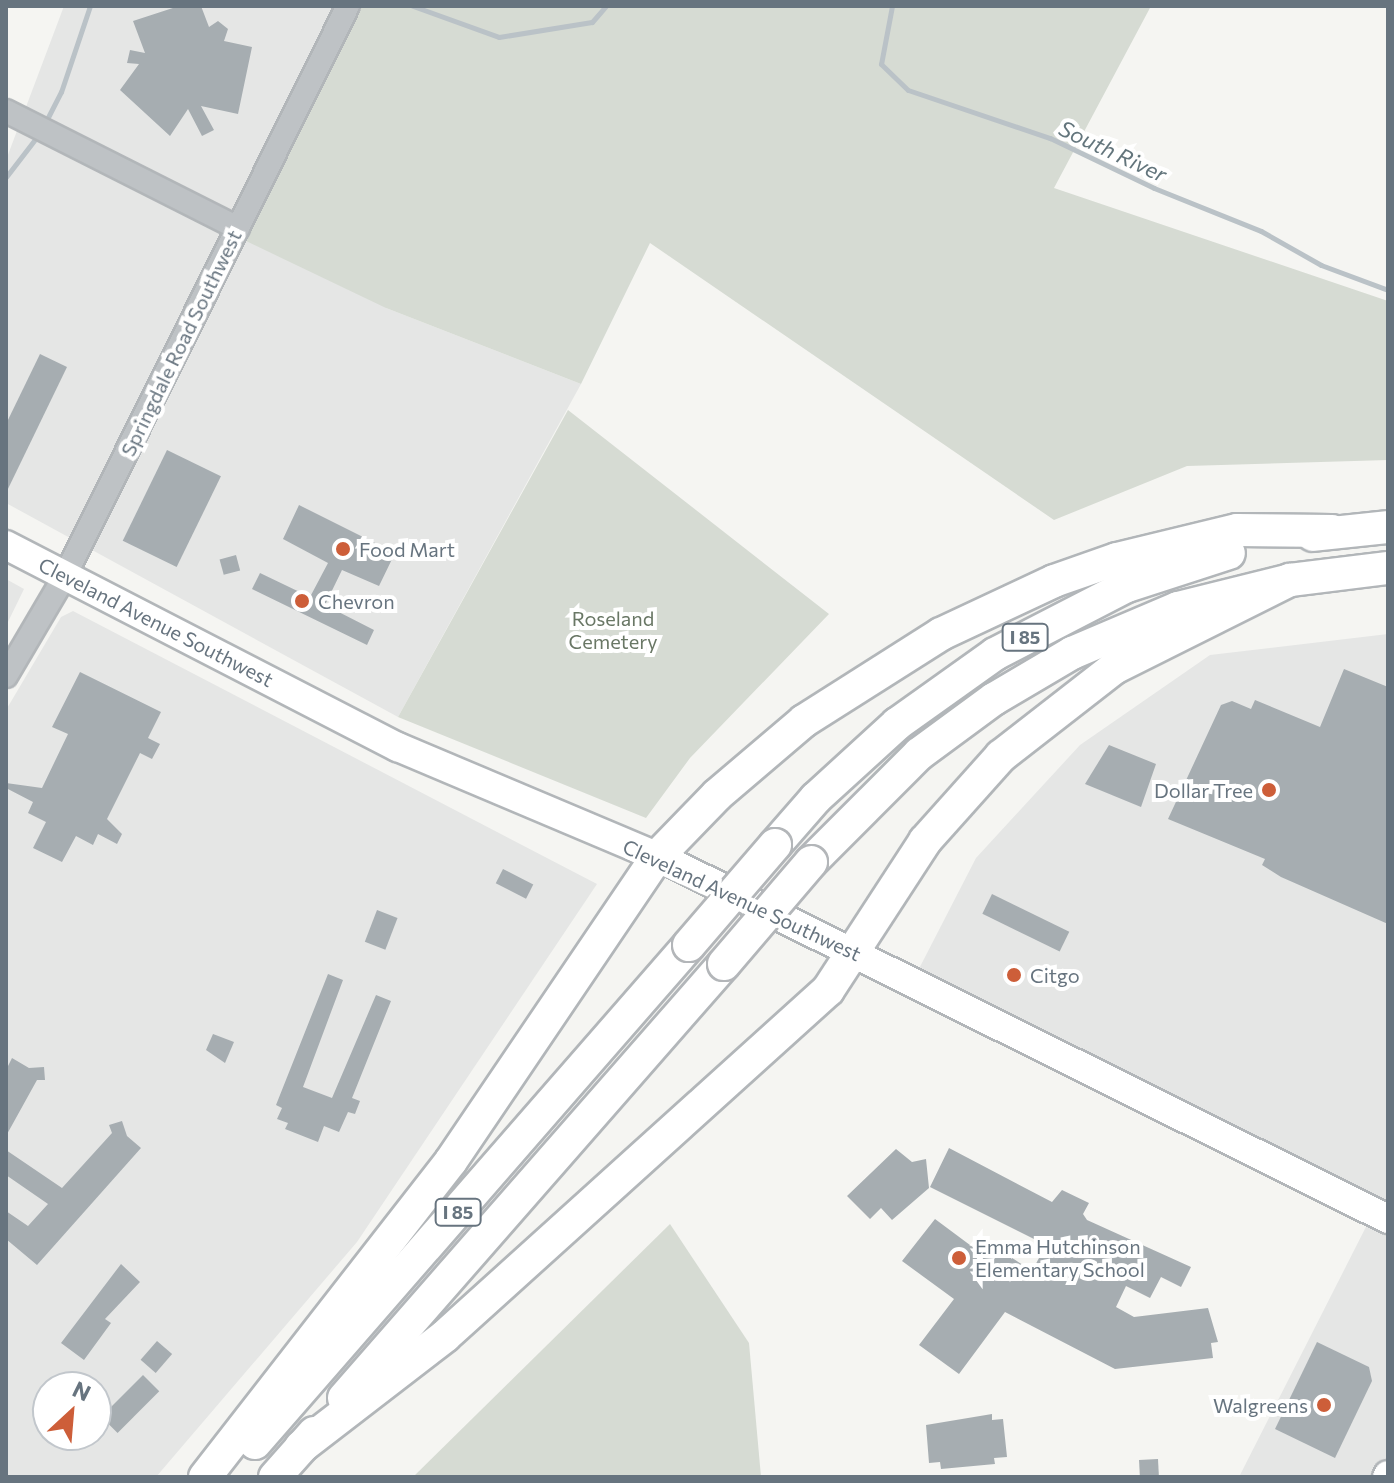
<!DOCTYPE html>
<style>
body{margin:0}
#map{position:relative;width:1394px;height:1483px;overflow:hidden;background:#f5f5f2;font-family:Commissioner,sans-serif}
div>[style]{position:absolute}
.built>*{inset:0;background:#e5e6e5}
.green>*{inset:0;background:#d6dbd3}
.stream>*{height:5px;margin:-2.5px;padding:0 2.5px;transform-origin:2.5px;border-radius:2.5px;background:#bac2c7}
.building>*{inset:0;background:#a6adb1;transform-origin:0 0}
.roads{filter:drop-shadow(2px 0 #b2b6b9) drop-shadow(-2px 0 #b2b6b9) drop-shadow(0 2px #b2b6b9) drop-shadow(0 -2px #b2b6b9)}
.minor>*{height:22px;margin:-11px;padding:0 11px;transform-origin:11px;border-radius:11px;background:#bec2c5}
.major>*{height:28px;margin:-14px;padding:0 14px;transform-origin:14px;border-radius:14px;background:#fff}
.highway>*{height:32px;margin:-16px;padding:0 16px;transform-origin:16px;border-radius:16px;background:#fff}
.bridges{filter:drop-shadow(2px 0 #b3b6b9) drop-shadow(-2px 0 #b3b6b9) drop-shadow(0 2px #b3b6b9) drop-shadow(0 -2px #b3b6b9)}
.highway-bridge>*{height:32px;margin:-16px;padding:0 16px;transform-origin:16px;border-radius:16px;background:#fff}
.dots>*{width:22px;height:22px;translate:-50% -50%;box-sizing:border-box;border:4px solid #fff;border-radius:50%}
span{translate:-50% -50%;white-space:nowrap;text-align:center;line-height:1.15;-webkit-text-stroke:8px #fff;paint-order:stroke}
.shield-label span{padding:2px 6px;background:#fff;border:2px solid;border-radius:6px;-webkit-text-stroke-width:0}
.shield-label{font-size:18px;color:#67747f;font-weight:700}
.street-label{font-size:20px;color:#67747f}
.poi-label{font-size:20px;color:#67747f}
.left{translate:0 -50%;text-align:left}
.right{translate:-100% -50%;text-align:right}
.park-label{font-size:20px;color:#697765}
.water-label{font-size:22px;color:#63757c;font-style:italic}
.frame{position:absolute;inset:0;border:8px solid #67747f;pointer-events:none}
.north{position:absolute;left:32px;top:1371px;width:80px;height:80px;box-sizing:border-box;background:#fff;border:2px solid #c2c7cc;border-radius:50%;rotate:26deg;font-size:22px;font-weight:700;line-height:32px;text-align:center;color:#67747f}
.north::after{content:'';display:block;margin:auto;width:28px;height:36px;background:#cd5e39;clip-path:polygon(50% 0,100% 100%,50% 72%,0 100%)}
</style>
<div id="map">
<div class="built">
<div style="clip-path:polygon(64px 6px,341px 6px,386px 308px,581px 384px,398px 717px,6px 503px,6px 160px)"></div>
<div style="clip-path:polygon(6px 579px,24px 589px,6px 626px)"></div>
<div style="clip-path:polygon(evenodd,73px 611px,597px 884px,357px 1242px,156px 1477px,6px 1477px,6px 710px,61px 617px,73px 611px,48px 1387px,96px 1387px,96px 1435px,48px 1435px,48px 1387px)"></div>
<div style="clip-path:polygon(1388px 634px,1388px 1477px,1239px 1477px,1371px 1217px,907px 992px,976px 858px,1080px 745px,1210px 655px)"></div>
</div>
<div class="green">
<div style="clip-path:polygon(341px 6px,1151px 6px,1054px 188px,1388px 301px,1388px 460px,1187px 466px,1054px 520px,650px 243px,581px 384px,386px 308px,223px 230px)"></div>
<div style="clip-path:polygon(568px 410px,829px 614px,690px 758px,646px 818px,398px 717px)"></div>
<div style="clip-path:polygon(670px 1224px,749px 1343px,761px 1477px,413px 1477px)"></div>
</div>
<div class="stream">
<div style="left:413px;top:6px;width:91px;rotate:19.8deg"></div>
<div style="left:499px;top:37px;width:94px;rotate:-9.2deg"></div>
<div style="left:592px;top:22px;width:21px;rotate:-49deg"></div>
<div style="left:892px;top:6px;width:59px;rotate:100.7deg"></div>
<div style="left:881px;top:64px;width:37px;rotate:44deg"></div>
<div style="left:908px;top:90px;width:150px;rotate:18.7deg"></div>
<div style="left:1050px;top:138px;width:115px;rotate:25.7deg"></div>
<div style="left:1154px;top:188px;width:115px;rotate:21.9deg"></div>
<div style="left:1261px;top:231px;width:69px;rotate:29.5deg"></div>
<div style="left:1321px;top:265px;width:72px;rotate:20.5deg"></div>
<div style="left:44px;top:125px;width:37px;rotate:-63deg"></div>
<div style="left:61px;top:92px;width:91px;rotate:-71.4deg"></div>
<div style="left:6px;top:177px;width:54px;rotate:-52.5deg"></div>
</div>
<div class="building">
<div style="clip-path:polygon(179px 6px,201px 6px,209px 27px,218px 21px,228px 29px,224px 41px,252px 47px,238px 114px,201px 106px,214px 130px,202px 136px,188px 109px,170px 136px,120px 90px,139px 64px,127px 63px,130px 50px,145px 53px,133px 21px)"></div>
<div style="clip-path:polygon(40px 354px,67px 367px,6px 493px,6px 424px)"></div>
<div style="left:167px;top:450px;width:60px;height:101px;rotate:26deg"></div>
<div style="clip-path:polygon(299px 505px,395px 553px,379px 586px,342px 570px,325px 605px,374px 630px,367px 645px,252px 589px,260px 573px,310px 597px,328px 563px,283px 539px)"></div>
<div style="left:236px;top:555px;width:16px;height:17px;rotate:75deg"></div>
<div style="clip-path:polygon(1344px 669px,1388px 687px,1388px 924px,1281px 877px,1262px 865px,1265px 859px,1168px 819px,1221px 705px,1232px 701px,1251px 709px,1255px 700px,1320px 727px)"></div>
<div style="clip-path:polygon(80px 672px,161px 712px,148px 738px,160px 744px,152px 759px,140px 753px,107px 819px,122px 834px,117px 844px,98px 834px,93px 845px,76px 836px,62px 862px,33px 848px,46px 822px,28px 813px,33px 802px,6px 788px,6px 783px,42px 788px,68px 734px,52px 727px)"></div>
<div style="clip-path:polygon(1109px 745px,1156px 764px,1141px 807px,1085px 784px)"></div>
<div style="left:503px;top:869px;width:34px;height:16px;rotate:27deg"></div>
<div style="left:992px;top:894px;width:86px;height:22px;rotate:26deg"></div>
<div style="left:377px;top:910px;width:22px;height:34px;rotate:21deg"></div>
<div style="clip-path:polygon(328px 974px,343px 980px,303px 1087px,332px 1098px,376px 995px,391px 1001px,352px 1098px,360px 1101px,355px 1114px,348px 1112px,339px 1132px,324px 1126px,318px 1142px,285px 1129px,288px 1123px,277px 1119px,282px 1108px,276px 1105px)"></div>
<div style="clip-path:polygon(213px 1034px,234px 1042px,225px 1063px,206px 1050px)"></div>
<div style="clip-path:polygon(12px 1058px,29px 1068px,44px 1067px,45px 1080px,37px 1080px,6px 1136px,6px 1070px)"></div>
<div style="clip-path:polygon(122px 1121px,127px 1136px,141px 1148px,37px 1265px,6px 1239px,6px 1211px,28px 1226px,48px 1204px,6px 1175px,6px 1150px,62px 1188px,112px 1133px,109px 1125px)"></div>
<div style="clip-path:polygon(949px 1148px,1052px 1202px,1062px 1190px,1089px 1203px,1083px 1214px,1087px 1220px,1191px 1267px,1181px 1287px,1161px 1277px,1150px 1298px,1126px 1286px,1116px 1307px,1134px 1317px,1208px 1308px,1218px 1342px,1211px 1343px,1213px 1358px,1115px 1369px,1005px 1312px,959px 1374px,919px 1345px,954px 1299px,902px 1261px,935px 1219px,978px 1251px,1006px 1254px,1032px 1271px,1046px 1245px,930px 1187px)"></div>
<div style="clip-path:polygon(896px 1149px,912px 1162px,926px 1159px,929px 1188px,892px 1220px,881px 1208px,870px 1219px,847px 1196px)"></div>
<div style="clip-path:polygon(121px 1264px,140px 1282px,105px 1319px,111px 1323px,84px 1360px,61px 1343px)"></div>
<div style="left:157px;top:1341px;width:20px;height:25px;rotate:41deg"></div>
<div style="clip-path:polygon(1317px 1342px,1369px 1367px,1372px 1381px,1335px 1458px,1275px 1429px)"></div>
<div style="left:143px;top:1375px;width:23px;height:59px;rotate:45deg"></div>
<div style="clip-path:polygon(992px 1414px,992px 1420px,1003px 1419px,1007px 1457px,994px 1458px,995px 1464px,941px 1469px,940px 1462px,929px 1463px,926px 1425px)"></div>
<div style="left:1158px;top:1459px;width:18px;height:19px;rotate:87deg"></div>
</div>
<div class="roads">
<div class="minor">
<div style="left:6px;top:111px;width:260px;rotate:26.8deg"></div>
<div style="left:6px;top:676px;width:116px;rotate:-59.5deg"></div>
<div style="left:65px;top:576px;width:636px;rotate:-63.6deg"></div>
</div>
<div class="major">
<div style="left:6px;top:545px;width:441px;rotate:27.3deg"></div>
<div style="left:398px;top:747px;width:295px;rotate:22.9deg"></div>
<div style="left:670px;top:862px;width:802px;rotate:26.44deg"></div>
<div style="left:1387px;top:1477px;width:2px;rotate:-63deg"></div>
</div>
<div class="highway">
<div style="left:1313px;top:535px;width:75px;rotate:-6.1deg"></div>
<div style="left:775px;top:845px;width:62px;rotate:-48.9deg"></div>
<div style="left:816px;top:798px;width:110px;rotate:-42.4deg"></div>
<div style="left:897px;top:724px;width:120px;rotate:-35.5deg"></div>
<div style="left:995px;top:654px;width:148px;rotate:-27.3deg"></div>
<div style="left:1127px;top:586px;width:107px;rotate:-17.9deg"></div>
<div style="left:811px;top:862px;width:153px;rotate:-45deg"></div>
<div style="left:919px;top:754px;width:93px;rotate:-36.3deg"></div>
<div style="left:994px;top:699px;width:91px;rotate:-30.5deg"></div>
<div style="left:1072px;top:653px;width:115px;rotate:-23deg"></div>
<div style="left:1178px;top:608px;width:115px;rotate:-14deg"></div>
<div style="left:1290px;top:580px;width:99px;rotate:-7deg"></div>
<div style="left:344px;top:1398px;width:577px;rotate:-48.8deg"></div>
<div style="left:255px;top:1443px;width:661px;rotate:-48.93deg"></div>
<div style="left:301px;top:1447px;width:182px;rotate:-37.6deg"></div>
<div style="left:445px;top:1336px;width:516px;rotate:-42.09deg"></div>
<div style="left:828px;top:990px;width:178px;rotate:-56.9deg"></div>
<div style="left:925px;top:841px;width:114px;rotate:-48.2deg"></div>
<div style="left:1001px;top:756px;width:143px;rotate:-37.9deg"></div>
<div style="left:1114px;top:668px;width:197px;rotate:-26.6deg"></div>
<div style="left:205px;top:1477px;width:400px;rotate:-52.1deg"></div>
<div style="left:451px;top:1161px;width:367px;rotate:-55.9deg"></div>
<div style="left:657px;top:857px;width:86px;rotate:-45.9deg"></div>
<div style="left:717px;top:795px;width:114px;rotate:-40.4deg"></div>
<div style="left:804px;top:721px;width:162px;rotate:-32.4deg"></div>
<div style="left:941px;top:634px;width:125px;rotate:-25.1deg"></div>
<div style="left:1054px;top:581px;width:67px;rotate:-19.2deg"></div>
<div style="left:1117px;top:559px;width:123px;rotate:-13.6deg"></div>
<div style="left:1237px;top:530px;width:95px;rotate:0.6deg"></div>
<div style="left:275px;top:1477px;width:59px;rotate:-48.4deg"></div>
</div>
</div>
<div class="bridges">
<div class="highway-bridge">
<div style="left:689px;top:945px;width:132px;rotate:-49.3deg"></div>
<div style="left:724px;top:964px;width:134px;rotate:-49.5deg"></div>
</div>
</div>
<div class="dots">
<div style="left:343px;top:549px;background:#cd5e39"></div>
<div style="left:302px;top:601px;background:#cd5e39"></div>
<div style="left:1269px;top:790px;background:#cd5e39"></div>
<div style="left:1014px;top:975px;background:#cd5e39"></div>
<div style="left:959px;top:1258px;background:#cd5e39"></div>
<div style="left:1324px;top:1405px;background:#cd5e39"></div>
</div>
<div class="shield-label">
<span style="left:1025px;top:637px">I 85</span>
<span style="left:458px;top:1212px">I 85</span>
</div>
<div class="street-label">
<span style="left:181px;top:343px;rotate:-64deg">Springdale Road Southwest</span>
<span style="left:156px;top:622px;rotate:27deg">Cleveland Avenue Southwest</span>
<span style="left:742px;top:900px;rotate:25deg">Cleveland Avenue Southwest</span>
</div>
<div class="poi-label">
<span class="left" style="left:359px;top:549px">Food Mart</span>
<span class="left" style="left:318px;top:601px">Chevron</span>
<span class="right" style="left:1253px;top:790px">Dollar Tree</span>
<span class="left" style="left:1030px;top:975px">Citgo</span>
<span class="left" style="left:975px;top:1258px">Emma Hutchinson<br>Elementary School</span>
<span class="right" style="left:1308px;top:1405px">Walgreens</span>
</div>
<div class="park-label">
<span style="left:613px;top:630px">Roseland<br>Cemetery</span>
</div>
<div class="water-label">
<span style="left:1113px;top:151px;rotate:25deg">South River</span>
</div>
<div class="frame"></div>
<div class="north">N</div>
</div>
